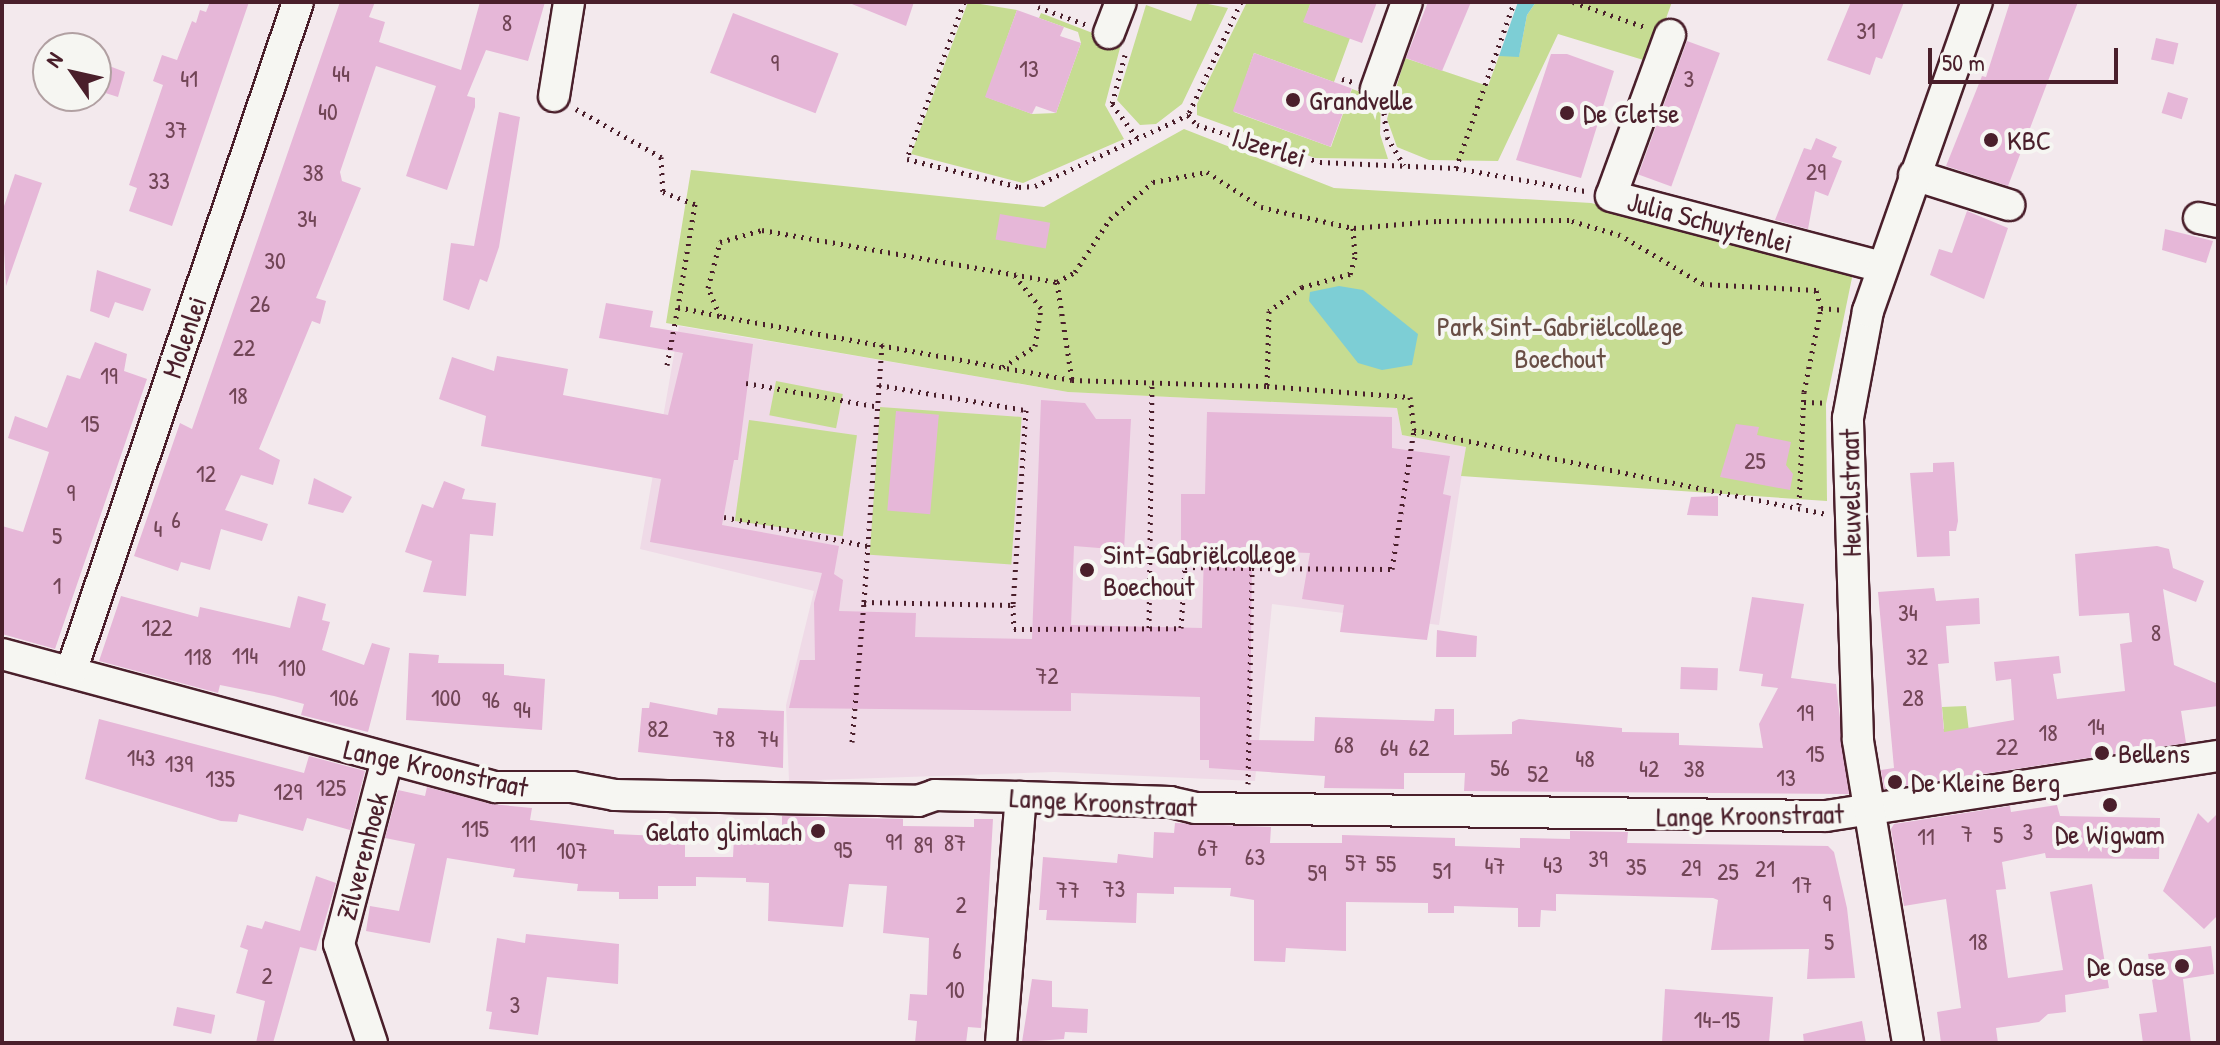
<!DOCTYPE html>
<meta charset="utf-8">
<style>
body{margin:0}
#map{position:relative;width:2220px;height:1045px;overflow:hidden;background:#f3e9ed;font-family:"Patrick Hand",sans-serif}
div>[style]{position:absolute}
.built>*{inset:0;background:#efdae7}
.green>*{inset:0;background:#c6dc92;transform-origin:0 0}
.water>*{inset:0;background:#7dced5}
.building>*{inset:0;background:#e6b7d8;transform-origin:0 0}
.path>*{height:5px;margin-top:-2.5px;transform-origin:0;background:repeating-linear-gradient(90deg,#4a1f2b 0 2px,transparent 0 8px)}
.roads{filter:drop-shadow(2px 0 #4a1f2b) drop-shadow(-2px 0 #4a1f2b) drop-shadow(0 2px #4a1f2b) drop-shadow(0 -2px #4a1f2b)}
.minor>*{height:30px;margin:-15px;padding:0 15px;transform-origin:15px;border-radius:15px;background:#f6f6f2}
.dots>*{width:22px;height:22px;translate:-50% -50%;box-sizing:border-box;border:4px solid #f6f6f2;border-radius:50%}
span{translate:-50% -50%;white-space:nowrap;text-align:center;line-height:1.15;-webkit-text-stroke:8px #f6f6f2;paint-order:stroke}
.number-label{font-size:24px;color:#714556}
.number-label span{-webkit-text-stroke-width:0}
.poi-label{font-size:28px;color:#4a1f2b}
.left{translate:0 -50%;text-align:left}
.right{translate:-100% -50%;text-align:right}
.street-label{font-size:28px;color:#4a1f2b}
.park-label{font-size:28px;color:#694e45}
.frame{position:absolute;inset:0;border:4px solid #4a1f2b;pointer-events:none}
.north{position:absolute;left:32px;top:32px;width:80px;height:80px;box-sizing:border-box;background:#f6f6f2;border:2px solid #b1a0a2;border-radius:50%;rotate:304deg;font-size:22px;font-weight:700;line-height:32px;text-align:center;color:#4a1f2b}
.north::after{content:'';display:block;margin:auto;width:28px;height:36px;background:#4a1f2b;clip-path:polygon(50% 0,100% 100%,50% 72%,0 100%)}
.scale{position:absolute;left:1928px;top:48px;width:190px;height:36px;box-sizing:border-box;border:4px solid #4a1f2b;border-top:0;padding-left:10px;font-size:24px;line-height:28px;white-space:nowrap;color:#4a1f2b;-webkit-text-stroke:6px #f6f6f2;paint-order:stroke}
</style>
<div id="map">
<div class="built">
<div style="clip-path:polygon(679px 326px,1068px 392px,1397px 408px,1402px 435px,1466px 447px,1439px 625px,1272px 604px,1255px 781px,1054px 772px,789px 781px,786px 705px,814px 591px,640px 549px)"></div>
</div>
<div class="green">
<div style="clip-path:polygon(968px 2px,1017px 10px,986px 97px,1032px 114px,1056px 113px,1081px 43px,1078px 32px,1039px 18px,1041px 13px,1121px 44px,1105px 105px,1124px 139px,1023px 183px,911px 154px)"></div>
<div style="clip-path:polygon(1198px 2px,1228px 8px,1182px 104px,1156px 124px,1140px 125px,1117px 100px,1146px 5px,1191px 21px)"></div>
<div style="clip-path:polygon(1247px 2px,1311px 2px,1304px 22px,1350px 38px,1334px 82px,1254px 53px,1234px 112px,1331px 147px,1352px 89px,1381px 99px,1380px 134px,1388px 159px,1315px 158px,1197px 115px,1197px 104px)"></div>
<div style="clip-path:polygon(1536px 2px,1672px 2px,1650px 62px,1558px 34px,1498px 161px,1429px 160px,1397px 147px,1387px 119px,1405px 58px,1488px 86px,1499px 56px,1519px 56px,1527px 15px)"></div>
<div style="clip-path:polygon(1184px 129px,1334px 188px,1591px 203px,1854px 268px,1826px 404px,1827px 501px,1461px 476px,1466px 447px,1402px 435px,1397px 408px,1068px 392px,666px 323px,691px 170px,1044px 207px)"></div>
<div style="left:776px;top:381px;width:68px;height:35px;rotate:11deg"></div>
<div style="left:880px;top:407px;width:142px;height:148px;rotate:4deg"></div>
<div style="left:749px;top:420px;width:109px;height:102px;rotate:8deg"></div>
<div style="clip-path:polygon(1966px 706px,1974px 776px,1955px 779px,1952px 760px,1925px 732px,1944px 729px,1942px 707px)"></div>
</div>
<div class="water">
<div style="clip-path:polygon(1518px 2px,1536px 2px,1527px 15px,1519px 57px,1499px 56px)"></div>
<div style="clip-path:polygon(1339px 286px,1363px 290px,1418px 334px,1412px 365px,1382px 370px,1358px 363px,1309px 301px,1310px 292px)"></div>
</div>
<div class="building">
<div style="clip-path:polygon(210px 2px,249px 2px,172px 226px,129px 211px,137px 188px,129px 185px,163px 85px,153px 81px,162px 55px,177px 60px,192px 21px,196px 23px,200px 10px,206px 12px)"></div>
<div style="clip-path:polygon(340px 2px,375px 2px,369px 17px,385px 22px,379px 42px,461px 70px,480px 2px,545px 2px,528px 61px,486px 50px,467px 96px,475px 98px,475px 107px,447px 190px,406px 176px,436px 86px,376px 66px,340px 172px,342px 181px,361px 188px,316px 298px,326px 301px,320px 324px,312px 321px,259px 449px,280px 460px,273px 485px,241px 475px,225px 510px,268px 524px,262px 541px,221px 529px,210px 570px,181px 562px,178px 571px,134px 556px,180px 423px,192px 429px)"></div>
<div style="clip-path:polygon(847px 2px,914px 2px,906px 26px)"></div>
<div style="clip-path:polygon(1311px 2px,1377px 2px,1362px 43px,1303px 22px)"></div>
<div style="clip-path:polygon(1428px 2px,1471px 2px,1442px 71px,1406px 58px)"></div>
<div style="clip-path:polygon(1851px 2px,1904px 2px,1882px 59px,1876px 57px,1870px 75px,1827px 60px)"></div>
<div style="clip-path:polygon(2010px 2px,2078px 2px,2008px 186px,1946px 166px,1982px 76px,1986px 77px)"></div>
<div style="clip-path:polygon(1017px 10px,1064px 27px,1060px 36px,1081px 43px,1056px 113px,1036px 106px,1032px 114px,985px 97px)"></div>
<div style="left:733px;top:13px;width:113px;height:64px;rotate:21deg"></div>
<div style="left:2156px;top:38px;width:23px;height:22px;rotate:13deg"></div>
<div style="left:1687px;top:41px;width:35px;height:142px;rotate:20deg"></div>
<div style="left:1254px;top:53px;width:104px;height:62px;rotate:20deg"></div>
<div style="clip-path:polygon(1551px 54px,1567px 54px,1614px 71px,1581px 178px,1516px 160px)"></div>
<div style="clip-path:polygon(96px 61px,125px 72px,118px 97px,96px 90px)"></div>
<div style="left:2168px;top:92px;width:21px;height:22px;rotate:17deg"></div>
<div style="clip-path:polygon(499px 112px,520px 117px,499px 247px,487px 282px,480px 279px,469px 310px,443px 300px,451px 243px,474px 246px)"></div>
<div style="clip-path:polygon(1816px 138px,1837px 147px,1832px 157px,1842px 161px,1828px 196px,1815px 191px,1808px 229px,1775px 220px,1804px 148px,1811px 150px)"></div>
<div style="clip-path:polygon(15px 174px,42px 183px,6px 286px,2px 212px)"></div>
<div style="clip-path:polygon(1967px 211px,2008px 228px,1984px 299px,1930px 275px,1939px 249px,1952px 253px)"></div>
<div style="left:1000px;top:214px;width:51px;height:26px;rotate:10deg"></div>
<div style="clip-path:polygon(2165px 229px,2213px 241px,2206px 263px,2162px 250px)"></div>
<div style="clip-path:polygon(97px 270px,151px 289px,143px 311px,115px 302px,109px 318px,90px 311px)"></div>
<div style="clip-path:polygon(606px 303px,653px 311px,650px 327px,753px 344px,738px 460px,734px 460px,722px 525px,839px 546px,834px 574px,843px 580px,839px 611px,916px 613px,915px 637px,1032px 639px,1041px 400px,1085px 403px,1096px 419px,1131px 419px,1124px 550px,1074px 546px,1071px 625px,1202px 628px,1204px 550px,1181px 552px,1181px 494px,1205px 494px,1207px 412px,1392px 417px,1392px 448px,1450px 456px,1443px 494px,1451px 496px,1427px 640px,1340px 632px,1344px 605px,1302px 599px,1310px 553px,1252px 551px,1250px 740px,1314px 741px,1315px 717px,1434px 721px,1435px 709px,1454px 709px,1454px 735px,1512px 734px,1512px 722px,1519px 719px,1622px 728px,1622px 732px,1679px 733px,1679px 745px,1763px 748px,1759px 724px,1778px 688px,1761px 686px,1763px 674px,1739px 671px,1752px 597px,1804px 604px,1791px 678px,1836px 684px,1849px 794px,1464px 791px,1465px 773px,1404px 773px,1404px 789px,1324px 788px,1325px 776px,1209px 768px,1209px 760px,1200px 760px,1200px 697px,1071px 693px,1071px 711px,789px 708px,800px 660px,815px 660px,814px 603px,822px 573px,650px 542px,661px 479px,481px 446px,486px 416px,439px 399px,452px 357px,494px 371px,497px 356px,568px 369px,563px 395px,668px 415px,683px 353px,599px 338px)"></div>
<div style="clip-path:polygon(95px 342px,127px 354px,124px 371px,147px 379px,55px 649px,2px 634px,2px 526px,23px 532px,49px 452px,8px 438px,15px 416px,47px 428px,67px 375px,80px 379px)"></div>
<div style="left:896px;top:411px;width:43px;height:100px;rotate:5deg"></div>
<div style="clip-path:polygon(1736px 424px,1759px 427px,1757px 435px,1791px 442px,1786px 465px,1793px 474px,1790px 490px,1720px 477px)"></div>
<div style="clip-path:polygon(1954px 462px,1958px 521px,1956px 531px,1949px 531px,1950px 556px,1917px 557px,1910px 473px,1933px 472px,1933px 463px)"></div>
<div style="clip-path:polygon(314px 478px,352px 497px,343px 513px,308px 504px)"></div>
<div style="clip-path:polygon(444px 481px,465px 489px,462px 499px,496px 503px,493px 536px,470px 534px,466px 596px,423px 592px,432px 561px,405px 552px,422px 504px,433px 508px)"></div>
<div style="clip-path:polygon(1718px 496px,1718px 516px,1687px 515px,1691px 497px)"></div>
<div style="clip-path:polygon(2157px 546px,2169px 549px,2173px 568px,2204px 581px,2196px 602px,2163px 589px,2174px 665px,2218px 684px,2218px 706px,2181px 711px,2186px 743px,1884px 789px,1881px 770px,1894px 768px,1878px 592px,1934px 588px,1936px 601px,1979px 598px,1980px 624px,1946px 626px,1949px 663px,1938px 664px,1944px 732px,2014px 720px,2011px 679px,1996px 681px,1994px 662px,2059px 656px,2061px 673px,2053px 674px,2057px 699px,2125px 691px,2120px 644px,2132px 642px,2129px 613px,2079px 616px,2075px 554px)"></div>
<div style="clip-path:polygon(121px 596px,198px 617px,200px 607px,290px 628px,298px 596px,326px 604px,322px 620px,330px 622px,322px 650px,364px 665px,372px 643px,390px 648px,368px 732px,301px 715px,304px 704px,274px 696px,220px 685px,218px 693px,99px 661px)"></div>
<div style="clip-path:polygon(1437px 630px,1477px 636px,1476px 657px,1436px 657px)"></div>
<div style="clip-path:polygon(409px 653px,439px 655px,438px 663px,504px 664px,504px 675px,545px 679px,542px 730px,406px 720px)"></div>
<div style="left:1681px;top:667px;width:37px;height:22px;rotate:2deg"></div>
<div style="clip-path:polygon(650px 702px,717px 715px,718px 708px,784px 711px,783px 768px,638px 752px,642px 708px,649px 708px)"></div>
<div style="clip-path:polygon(99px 719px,304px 773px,309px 756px,365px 771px,350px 830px,307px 818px,303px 831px,239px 814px,237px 822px,221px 821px,85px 779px)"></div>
<div style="clip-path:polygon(427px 787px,491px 804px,532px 808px,530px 820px,614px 830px,614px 834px,685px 837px,685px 857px,733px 857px,734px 837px,782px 839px,782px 816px,903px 819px,903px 826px,974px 827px,974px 819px,993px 819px,981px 1028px,968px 1027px,966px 1043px,915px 1043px,917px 1021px,908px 1020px,910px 994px,927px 995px,929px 938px,883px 933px,887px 886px,849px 884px,843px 927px,768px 921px,769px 883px,746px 882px,746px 878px,696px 877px,696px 886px,658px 886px,658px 899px,619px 899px,619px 892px,577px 891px,578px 884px,513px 877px,515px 869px,447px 858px,430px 943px,366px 931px,370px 906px,399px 911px,415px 844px,385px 838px,398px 790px,425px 796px)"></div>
<div style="clip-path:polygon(2057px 805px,2060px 816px,2160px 818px,2159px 859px,2046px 858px,2045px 853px,2002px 862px,2006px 889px,1996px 890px,2008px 978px,2063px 970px,2050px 892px,2092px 884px,2109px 988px,2065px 995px,2066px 1012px,2048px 1014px,2039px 1022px,1996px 1028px,1998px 1043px,1941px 1043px,1937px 1012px,1961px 1008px,1946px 899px,1904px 906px,1891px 829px,1894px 824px,2010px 806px,2011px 812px)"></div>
<div style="clip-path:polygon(2198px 813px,2208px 823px,2218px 813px,2218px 915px,2204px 929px,2163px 891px)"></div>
<div style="clip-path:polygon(1175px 823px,1271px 827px,1270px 843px,1342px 843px,1342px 835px,1455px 838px,1455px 846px,1520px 848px,1520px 838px,1570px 839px,1570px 831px,1628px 832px,1627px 843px,1828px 846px,1834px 852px,1847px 908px,1855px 978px,1807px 979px,1809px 949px,1711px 950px,1718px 900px,1713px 898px,1556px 894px,1556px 911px,1541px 910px,1540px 927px,1518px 927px,1518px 908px,1454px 906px,1454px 913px,1428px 913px,1428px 903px,1346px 902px,1346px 951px,1286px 948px,1285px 962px,1254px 961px,1254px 900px,1230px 896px,1231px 888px,1174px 887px,1174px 894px,1137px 893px,1136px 923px,1046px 920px,1047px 910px,1039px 910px,1043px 857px,1117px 863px,1118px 854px,1153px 858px,1154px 832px,1174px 833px)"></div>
<div style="clip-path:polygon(316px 876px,336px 883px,316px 951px,300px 947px,273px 1043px,256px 1043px,265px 1001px,236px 993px,248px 950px,240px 947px,247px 925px,262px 929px,265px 921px,300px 931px)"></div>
<div style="clip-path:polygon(526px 934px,619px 944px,618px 984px,547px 977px,538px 1035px,489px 1029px,492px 1012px,486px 1011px,497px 938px,525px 943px)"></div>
<div style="clip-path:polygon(2211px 946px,2214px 974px,2183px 979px,2191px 1043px,2143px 1043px,2139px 1014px,2157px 1012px,2148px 954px)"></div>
<div style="clip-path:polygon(1032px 979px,1052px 981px,1052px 1007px,1088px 1009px,1087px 1033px,1065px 1032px,1064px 1039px,1022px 1042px)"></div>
<div style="clip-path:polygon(1665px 989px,1773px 997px,1769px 1043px,1662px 1043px)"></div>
<div style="left:177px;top:1007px;width:39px;height:19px;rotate:12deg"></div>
<div style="clip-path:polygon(1862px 1021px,1866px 1043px,1804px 1043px,1803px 1034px)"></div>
</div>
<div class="path">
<div style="left:964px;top:2px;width:167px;rotate:110deg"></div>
<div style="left:907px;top:159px;width:115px;rotate:14deg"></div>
<div style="left:1019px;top:187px;width:16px;rotate:-4deg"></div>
<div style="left:1035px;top:186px;width:169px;rotate:-24.9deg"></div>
<div style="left:1241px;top:2px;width:125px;rotate:115.1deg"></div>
<div style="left:1188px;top:115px;width:13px;rotate:48deg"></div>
<div style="left:1197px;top:125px;width:128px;rotate:16.7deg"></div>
<div style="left:1320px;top:162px;width:136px;rotate:2.5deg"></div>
<div style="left:1456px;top:168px;width:131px;rotate:10.1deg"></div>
<div style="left:1573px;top:2px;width:79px;rotate:19.1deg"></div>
<div style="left:1038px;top:7px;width:52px;rotate:20.2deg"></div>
<div style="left:1125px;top:55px;width:51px;rotate:104.9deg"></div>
<div style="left:1112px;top:104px;width:44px;rotate:53.4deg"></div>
<div style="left:1342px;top:79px;width:11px;rotate:15deg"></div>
<div style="left:576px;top:109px;width:98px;rotate:29.5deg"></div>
<div style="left:661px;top:157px;width:35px;rotate:87deg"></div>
<div style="left:663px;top:192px;width:34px;rotate:21deg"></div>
<div style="left:695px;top:204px;width:104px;rotate:99.4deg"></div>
<div style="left:1384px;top:113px;width:24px;rotate:83deg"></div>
<div style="left:1387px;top:137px;width:33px;rotate:59deg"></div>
<div style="left:1456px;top:168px;width:176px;rotate:-70.7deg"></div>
<div style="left:1057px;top:282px;width:99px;rotate:81.3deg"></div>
<div style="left:1072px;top:380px;width:358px;rotate:-169.7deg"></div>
<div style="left:720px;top:316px;width:30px;rotate:-113deg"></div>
<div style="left:708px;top:288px;width:48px;rotate:-75.4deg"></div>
<div style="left:720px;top:242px;width:44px;rotate:-15.9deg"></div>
<div style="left:762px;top:230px;width:300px;rotate:10deg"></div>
<div style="left:1057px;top:282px;width:21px;rotate:-29deg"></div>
<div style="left:1075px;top:272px;width:64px;rotate:-56.6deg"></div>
<div style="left:1110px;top:219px;width:57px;rotate:-40.7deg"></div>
<div style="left:1153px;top:182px;width:55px;rotate:-10.5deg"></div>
<div style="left:1207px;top:172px;width:64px;rotate:32.9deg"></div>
<div style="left:1261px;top:207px;width:94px;rotate:12.9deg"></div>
<div style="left:1821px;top:308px;width:23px;rotate:5deg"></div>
<div style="left:667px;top:365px;width:59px;rotate:-79.3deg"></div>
<div style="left:678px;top:307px;width:43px;rotate:12.1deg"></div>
<div style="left:1003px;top:367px;width:38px;rotate:-33deg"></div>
<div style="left:1035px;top:346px;width:38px;rotate:-81deg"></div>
<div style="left:1041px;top:308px;width:41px;rotate:-129.1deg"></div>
<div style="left:1072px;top:380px;width:195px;rotate:1.8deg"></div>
<div style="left:746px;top:383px;width:135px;rotate:10.2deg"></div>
<div style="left:879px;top:385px;width:149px;rotate:9.7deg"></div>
<div style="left:1026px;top:410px;width:195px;rotate:93.8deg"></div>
<div style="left:1804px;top:402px;width:23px;rotate:2deg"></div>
<div style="left:1799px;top:505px;width:113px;rotate:-87.5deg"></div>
<div style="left:1804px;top:392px;width:86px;rotate:-78.6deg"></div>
<div style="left:1821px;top:308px;width:19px;rotate:-106deg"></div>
<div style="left:1816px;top:290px;width:113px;rotate:-177deg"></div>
<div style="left:1703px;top:284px;width:96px;rotate:-149.4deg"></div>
<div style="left:1620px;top:235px;width:53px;rotate:-163.6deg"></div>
<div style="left:1569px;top:220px;width:133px;rotate:179.6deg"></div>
<div style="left:1436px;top:221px;width:83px;rotate:175.2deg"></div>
<div style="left:1353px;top:228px;width:29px;rotate:86deg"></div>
<div style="left:1355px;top:257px;width:18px;rotate:106deg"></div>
<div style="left:1350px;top:274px;width:50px;rotate:164.8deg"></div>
<div style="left:1302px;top:287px;width:41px;rotate:144deg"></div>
<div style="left:1269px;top:311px;width:75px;rotate:91.5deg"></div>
<div style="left:1267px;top:386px;width:143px;rotate:4.4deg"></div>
<div style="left:1410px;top:397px;width:33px;rotate:83deg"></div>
<div style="left:1414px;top:430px;width:420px;rotate:11.5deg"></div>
<div style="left:724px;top:517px;width:147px;rotate:11.4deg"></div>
<div style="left:864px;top:602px;width:258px;rotate:-86deg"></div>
<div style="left:1149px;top:628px;width:246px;rotate:-89.3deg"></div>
<div style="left:852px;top:742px;width:141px;rotate:-85.1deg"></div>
<div style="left:864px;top:602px;width:149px;rotate:1.2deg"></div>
<div style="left:1013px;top:605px;width:24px;rotate:88deg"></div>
<div style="left:1014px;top:629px;width:167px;rotate:-0.3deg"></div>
<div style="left:1181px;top:628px;width:61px;rotate:-86.2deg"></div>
<div style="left:1185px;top:567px;width:67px;rotate:0.9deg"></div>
<div style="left:1248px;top:784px;width:216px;rotate:-88.9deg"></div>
<div style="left:1252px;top:568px;width:140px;rotate:0.4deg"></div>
<div style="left:1392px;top:569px;width:141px;rotate:-81deg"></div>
</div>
<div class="roads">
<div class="minor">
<div style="left:1109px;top:33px;width:33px;rotate:-69deg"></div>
<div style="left:1670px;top:35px;width:171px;rotate:110.1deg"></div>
<div style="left:1611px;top:196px;width:280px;rotate:14.7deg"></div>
<div style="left:1376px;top:89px;width:92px;rotate:-70.4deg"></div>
<div style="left:554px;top:96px;width:95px;rotate:-80.9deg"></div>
<div style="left:1914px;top:175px;width:100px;rotate:17.5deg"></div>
<div style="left:2199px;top:218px;width:19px;rotate:12deg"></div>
<div style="left:2px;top:654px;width:511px;rotate:15.1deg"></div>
<div style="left:495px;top:787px;width:77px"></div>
<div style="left:572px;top:787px;width:44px;rotate:10.5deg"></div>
<div style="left:615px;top:795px;width:303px;rotate:1.1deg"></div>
<div style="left:918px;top:801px;width:18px;rotate:-19deg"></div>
<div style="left:935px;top:795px;width:86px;rotate:1.3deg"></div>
<div style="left:1021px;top:797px;width:149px;rotate:1.9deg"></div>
<div style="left:1170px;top:802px;width:26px;rotate:13deg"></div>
<div style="left:1195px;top:808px;width:631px;rotate:0.73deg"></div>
<div style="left:1826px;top:816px;width:397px;rotate:-8.7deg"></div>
<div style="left:71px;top:672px;width:707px;rotate:-71.28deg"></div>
<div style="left:372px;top:1043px;width:104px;rotate:-108.4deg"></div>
<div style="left:339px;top:944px;width:190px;rotate:-75.4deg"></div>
<div style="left:1001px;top:1043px;width:247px;rotate:-85.4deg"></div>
<div style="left:1908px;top:1043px;width:307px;rotate:-99.4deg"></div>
<div style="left:1858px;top:740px;width:322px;rotate:-91.8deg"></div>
<div style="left:1848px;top:418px;width:109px;rotate:-79.4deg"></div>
<div style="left:1868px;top:311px;width:328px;rotate:-70.6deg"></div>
</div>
</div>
<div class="dots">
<div style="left:1293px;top:100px;background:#4a1f2b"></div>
<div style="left:1567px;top:113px;background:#4a1f2b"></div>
<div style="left:1991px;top:140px;background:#4a1f2b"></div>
<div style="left:1087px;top:570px;background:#4a1f2b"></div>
<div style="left:2102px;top:753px;background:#4a1f2b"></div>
<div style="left:1895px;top:782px;background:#4a1f2b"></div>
<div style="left:2110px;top:805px;background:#4a1f2b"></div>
<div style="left:818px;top:831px;background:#4a1f2b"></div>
<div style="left:2182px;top:966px;background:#4a1f2b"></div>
</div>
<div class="number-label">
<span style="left:507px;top:23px">8</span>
<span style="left:1866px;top:31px">31</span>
<span style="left:775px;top:63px">9</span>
<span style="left:1029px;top:69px">13</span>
<span style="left:341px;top:74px">44</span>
<span style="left:189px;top:79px">41</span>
<span style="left:1689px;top:79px">3</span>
<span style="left:328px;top:112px">40</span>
<span style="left:176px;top:130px">37</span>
<span style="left:1816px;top:172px">29</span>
<span style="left:313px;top:173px">38</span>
<span style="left:159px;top:181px">33</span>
<span style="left:307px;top:219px">34</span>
<span style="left:275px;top:261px">30</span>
<span style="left:260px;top:304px">26</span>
<span style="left:244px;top:348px">22</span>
<span style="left:109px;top:376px">19</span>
<span style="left:238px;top:396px">18</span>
<span style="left:90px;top:424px">15</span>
<span style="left:1755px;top:461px">25</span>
<span style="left:206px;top:474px">12</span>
<span style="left:71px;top:493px">9</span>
<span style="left:176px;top:520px">6</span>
<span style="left:158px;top:529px">4</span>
<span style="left:57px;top:536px">5</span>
<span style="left:57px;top:586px">1</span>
<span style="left:1908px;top:613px">34</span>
<span style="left:157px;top:628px">122</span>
<span style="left:2156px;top:633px">8</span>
<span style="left:245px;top:656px">114</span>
<span style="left:198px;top:657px">118</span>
<span style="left:1917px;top:657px">32</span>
<span style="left:292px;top:668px">110</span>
<span style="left:1047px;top:676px">72</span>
<span style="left:344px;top:698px">106</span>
<span style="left:446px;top:698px">100</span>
<span style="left:1913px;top:698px">28</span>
<span style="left:491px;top:700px">96</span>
<span style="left:522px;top:710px">94</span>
<span style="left:1805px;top:713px">19</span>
<span style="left:2096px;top:727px">14</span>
<span style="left:658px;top:729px">82</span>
<span style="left:2048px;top:733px">18</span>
<span style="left:724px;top:739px">78</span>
<span style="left:768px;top:739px">74</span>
<span style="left:1344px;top:745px">68</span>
<span style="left:2007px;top:747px">22</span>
<span style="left:1389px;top:748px">64</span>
<span style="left:1419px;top:748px">62</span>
<span style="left:1815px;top:754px">15</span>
<span style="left:141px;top:758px">143</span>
<span style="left:1585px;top:759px">48</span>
<span style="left:179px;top:764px">139</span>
<span style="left:1500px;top:768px">56</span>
<span style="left:1649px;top:769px">42</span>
<span style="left:1694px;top:769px">38</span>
<span style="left:1538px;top:774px">52</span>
<span style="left:1786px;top:778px">13</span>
<span style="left:220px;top:779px">135</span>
<span style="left:331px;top:788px">125</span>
<span style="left:288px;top:792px">129</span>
<span style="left:475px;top:829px">115</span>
<span style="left:2028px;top:832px">3</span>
<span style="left:1967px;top:834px">7</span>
<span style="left:1998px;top:835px">5</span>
<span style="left:1926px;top:837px">11</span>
<span style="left:894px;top:842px">91</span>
<span style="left:955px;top:843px">87</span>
<span style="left:523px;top:844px">111</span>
<span style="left:923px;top:845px">89</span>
<span style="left:1208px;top:848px">67</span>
<span style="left:843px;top:850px">95</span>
<span style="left:572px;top:851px">107</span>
<span style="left:1255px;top:857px">63</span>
<span style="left:1598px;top:859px">39</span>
<span style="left:1356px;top:863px">57</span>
<span style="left:1386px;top:864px">55</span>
<span style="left:1553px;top:865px">43</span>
<span style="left:1495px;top:866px">47</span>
<span style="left:1636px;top:867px">35</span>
<span style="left:1691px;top:868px">29</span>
<span style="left:1765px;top:869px">21</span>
<span style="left:1442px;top:871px">51</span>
<span style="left:1728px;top:872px">25</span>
<span style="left:1317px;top:873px">59</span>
<span style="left:1802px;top:885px">17</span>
<span style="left:1114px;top:889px">73</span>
<span style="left:1068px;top:890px">77</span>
<span style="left:1827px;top:903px">9</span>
<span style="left:961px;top:905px">2</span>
<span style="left:1829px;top:942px">5</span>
<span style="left:1978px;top:942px">18</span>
<span style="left:957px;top:951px">6</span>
<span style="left:267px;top:976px">2</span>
<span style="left:955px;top:990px">10</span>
<span style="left:515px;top:1005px">3</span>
<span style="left:1717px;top:1020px">14-15</span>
</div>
<div class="poi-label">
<span class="left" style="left:1309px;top:100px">Grandvelle</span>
<span class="left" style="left:1583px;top:113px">De Cletse</span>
<span class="left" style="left:2007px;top:140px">KBC</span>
<span class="left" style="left:1103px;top:570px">Sint-Gabriëlcollege<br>Boechout</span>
<span class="left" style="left:2118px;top:753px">Bellens</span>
<span class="left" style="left:1911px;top:782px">De Kleine Berg</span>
<span class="right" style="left:802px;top:831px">Gelato glimlach</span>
<span style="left:2110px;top:834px">De Wigwam</span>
<span class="right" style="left:2166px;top:966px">De Oase</span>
</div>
<div class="street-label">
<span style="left:1269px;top:147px;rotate:17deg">IJzerlei</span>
<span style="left:1710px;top:222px;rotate:15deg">Julia Schuytenlei</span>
<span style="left:184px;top:337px;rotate:-71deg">Molenlei</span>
<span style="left:1850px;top:493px;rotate:-91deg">Heuvelstraat</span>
<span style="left:436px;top:768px;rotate:12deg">Lange Kroonstraat</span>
<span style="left:1103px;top:802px;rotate:3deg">Lange Kroonstraat</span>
<span style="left:1750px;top:815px;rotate:-1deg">Lange Kroonstraat</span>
<span style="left:362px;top:856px;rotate:-75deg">Zilverenhoek</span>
</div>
<div class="park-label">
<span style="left:1560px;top:342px">Park Sint-Gabriëlcollege<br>Boechout</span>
</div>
<div class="frame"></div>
<div class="north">N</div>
<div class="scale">50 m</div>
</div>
